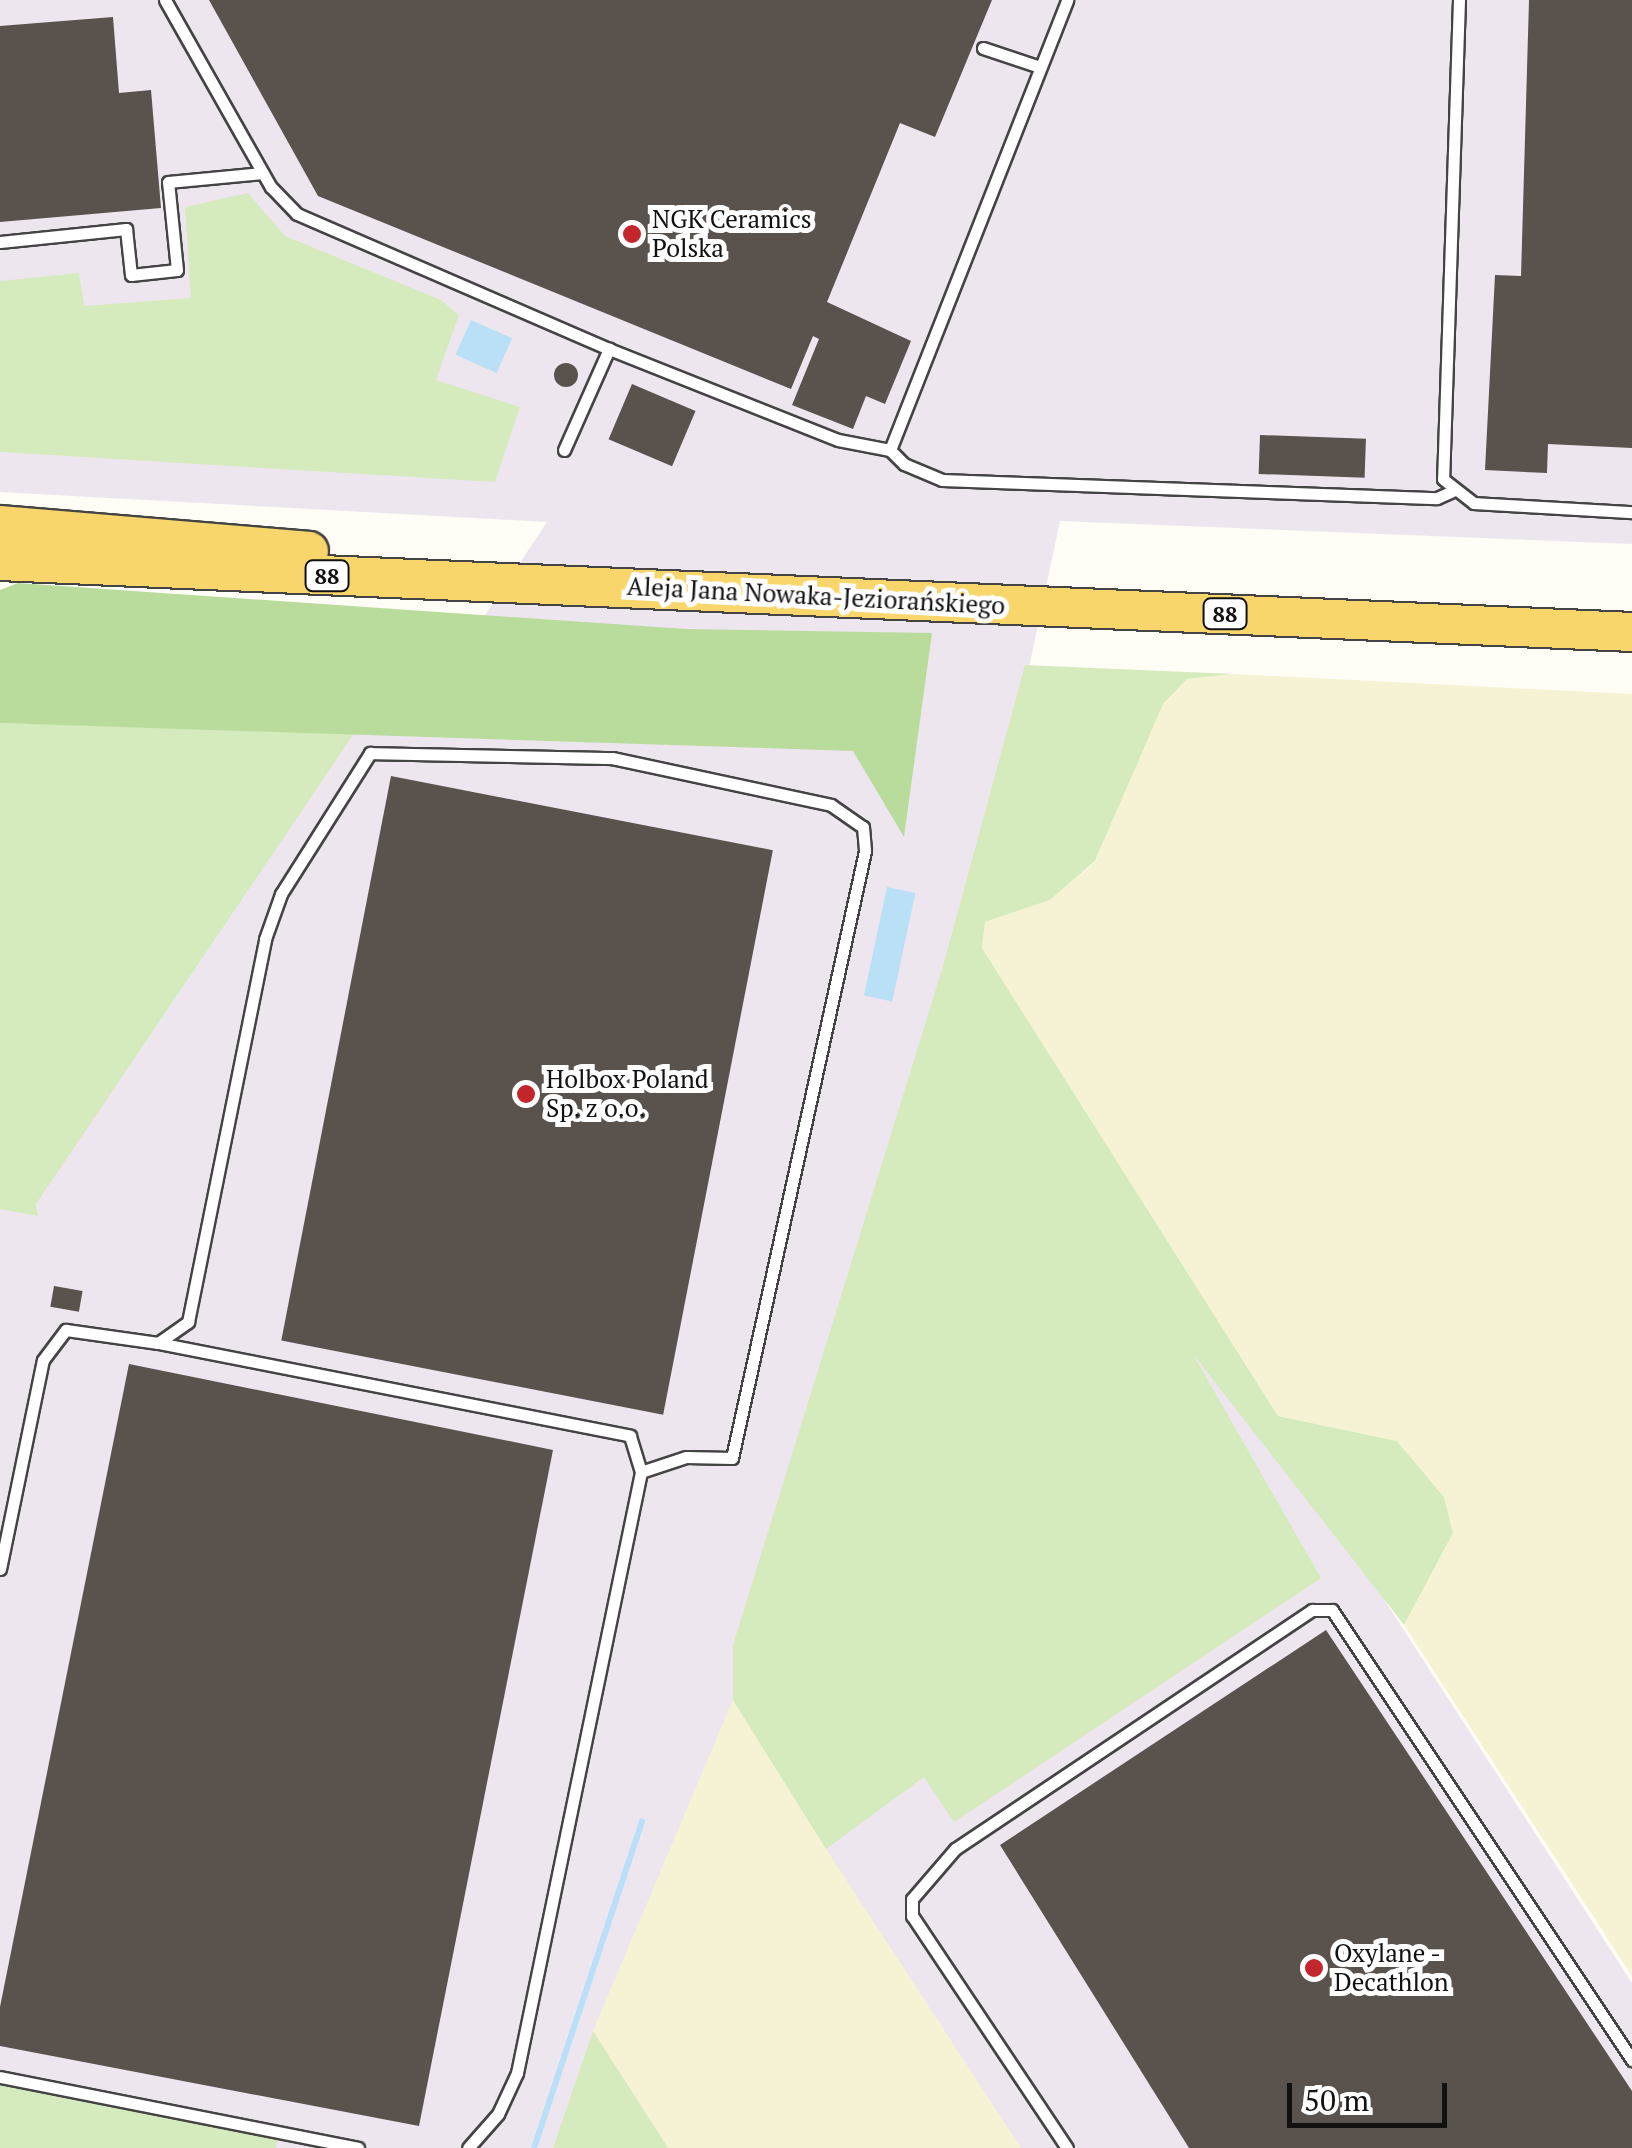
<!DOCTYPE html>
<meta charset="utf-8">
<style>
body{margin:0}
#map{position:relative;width:1632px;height:2148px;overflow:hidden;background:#fffdf5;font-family:"PT Serif",serif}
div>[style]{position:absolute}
.industrial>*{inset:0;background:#eee6ef}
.farmland>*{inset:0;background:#f6f3d4}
.green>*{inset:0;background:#d5ebbd}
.forest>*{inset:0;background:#b9dc9c}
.water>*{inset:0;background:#b9e0f7;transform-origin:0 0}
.stream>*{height:6px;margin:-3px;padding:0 3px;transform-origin:3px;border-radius:3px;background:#b9e0f7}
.building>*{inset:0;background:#5a524d;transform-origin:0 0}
.round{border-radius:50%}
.roads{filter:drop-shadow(2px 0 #444) drop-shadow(-2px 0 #444) drop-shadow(0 2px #444) drop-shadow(0 -2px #444)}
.service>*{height:11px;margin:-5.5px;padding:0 5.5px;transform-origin:5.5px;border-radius:5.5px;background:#fff}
.primary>*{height:38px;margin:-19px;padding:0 19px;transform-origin:19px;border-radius:19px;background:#f9d66b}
.dots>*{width:28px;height:28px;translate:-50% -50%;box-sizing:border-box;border:5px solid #fff;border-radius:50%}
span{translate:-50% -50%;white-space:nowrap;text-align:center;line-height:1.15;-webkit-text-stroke:10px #fff;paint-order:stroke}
.shield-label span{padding:2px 8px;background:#fff;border:2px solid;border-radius:8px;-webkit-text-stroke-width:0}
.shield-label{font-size:22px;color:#111;font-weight:700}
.poi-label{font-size:25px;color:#111}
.left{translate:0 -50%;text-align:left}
.street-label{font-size:25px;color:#111}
.scale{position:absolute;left:1287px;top:2083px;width:160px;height:45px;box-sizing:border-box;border:5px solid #111;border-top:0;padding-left:12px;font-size:30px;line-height:35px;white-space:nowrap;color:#111;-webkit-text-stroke:8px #fff;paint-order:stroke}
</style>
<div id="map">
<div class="industrial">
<div style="clip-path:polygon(0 0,1632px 0,1632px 544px,1060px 521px,968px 956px,1632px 1983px,1632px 2148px,0 2148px,0 1188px,355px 732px,485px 615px,547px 522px,0 492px)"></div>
</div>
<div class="farmland">
<div style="clip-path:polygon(1233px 674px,1632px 694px,1632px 1976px,1404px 1625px,1453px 1533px,1444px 1497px,1397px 1441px,1278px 1416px,982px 948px,985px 922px,1050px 900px,1095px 862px,1162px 704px,1187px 679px)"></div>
<div style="clip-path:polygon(733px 1700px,826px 1849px,1021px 2148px,668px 2148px,593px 2031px)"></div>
</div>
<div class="green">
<div style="clip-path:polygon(248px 193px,285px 236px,441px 300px,459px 315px,436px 380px,520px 407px,495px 482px,0 452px,0 281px,79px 273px,84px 306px,191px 298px,185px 207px)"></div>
<div style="clip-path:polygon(1025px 665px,1233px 674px,1187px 679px,1163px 704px,1095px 861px,1050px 900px,985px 922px,982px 948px,1278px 1416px,1397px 1441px,1444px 1497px,1453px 1533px,1404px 1625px,1193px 1354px,1321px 1578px,954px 1822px,924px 1777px,826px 1849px,733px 1700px,733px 1645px,943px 966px)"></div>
<div style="clip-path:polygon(0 723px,355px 732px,36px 1204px,38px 1216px,0 1209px)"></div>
<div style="clip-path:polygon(593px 2031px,668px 2148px,553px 2148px)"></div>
<div style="clip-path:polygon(0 2083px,278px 2137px,276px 2148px,0 2148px)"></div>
</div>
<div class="forest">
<div style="clip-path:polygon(18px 583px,686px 629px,932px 633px,904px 837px,853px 751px,0 723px,0 590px)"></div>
</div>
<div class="water">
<div style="left:471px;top:320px;width:45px;height:38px;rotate:24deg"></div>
<div style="left:887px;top:887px;width:29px;height:111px;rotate:12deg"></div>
</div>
<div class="stream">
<div style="left:534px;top:2148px;width:344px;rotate:-71.7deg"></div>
</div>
<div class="building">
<div style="clip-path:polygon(209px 0,992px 0,935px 137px,900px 123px,827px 302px,911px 341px,885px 404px,866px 396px,853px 429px,792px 405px,819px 339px,813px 336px,791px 389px,318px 196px)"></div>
<div style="clip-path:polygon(1529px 0,1632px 0,1632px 448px,1548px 444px,1547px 473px,1485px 470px,1495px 275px,1521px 276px)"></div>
<div style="clip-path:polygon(113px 17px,119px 93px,151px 90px,161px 208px,0 222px,0 26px)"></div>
<div class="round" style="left:554px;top:363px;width:24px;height:24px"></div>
<div style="left:632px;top:384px;width:69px;height:60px;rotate:23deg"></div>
<div style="left:1260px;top:435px;width:106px;height:39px;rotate:2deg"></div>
<div style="left:391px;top:776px;width:389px;height:575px;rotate:11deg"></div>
<div style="left:54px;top:1286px;width:29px;height:21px;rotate:10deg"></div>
<div style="clip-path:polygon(129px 1364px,553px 1450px,419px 2126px,0 2046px,0 2007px)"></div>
<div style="clip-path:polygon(1326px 1630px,1632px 2091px,1632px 2148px,1189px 2148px,1000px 1845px)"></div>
</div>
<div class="roads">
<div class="service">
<div style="left:165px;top:0;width:215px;rotate:60.5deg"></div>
<div style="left:271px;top:187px;width:37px;rotate:46deg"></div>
<div style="left:297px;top:214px;width:340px;rotate:23.4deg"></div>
<div style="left:609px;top:349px;width:246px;rotate:21.7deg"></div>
<div style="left:838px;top:440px;width:53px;rotate:10.9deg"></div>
<div style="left:890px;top:450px;width:484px;rotate:-68.5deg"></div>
<div style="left:1459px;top:0;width:479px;rotate:91.9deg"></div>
<div style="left:1443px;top:479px;width:39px;rotate:38deg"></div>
<div style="left:1474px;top:503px;width:158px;rotate:3.3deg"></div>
<div style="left:983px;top:48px;width:60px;rotate:18.4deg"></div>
<div style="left:0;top:242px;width:127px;rotate:-5.9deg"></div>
<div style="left:126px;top:229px;width:46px;rotate:83.8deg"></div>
<div style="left:131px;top:275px;width:46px;rotate:-6.2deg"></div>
<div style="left:177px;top:270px;width:88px;rotate:-95.8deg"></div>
<div style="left:168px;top:182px;width:95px;rotate:-5.4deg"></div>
<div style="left:564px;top:450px;width:111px;rotate:-66deg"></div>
<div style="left:890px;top:450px;width:20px;rotate:45deg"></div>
<div style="left:904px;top:464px;width:41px;rotate:22.8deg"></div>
<div style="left:942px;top:480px;width:495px;rotate:2.1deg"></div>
<div style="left:1437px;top:498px;width:17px;rotate:-24deg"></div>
<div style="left:158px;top:1343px;width:481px;rotate:11.1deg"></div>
<div style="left:630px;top:1436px;width:38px;rotate:73deg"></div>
<div style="left:641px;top:1472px;width:614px;rotate:101.66deg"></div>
<div style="left:517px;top:2073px;width:45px;rotate:114.9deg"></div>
<div style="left:498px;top:2114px;width:45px;rotate:131.4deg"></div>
<div style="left:0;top:1569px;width:213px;rotate:-78.4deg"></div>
<div style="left:43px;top:1360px;width:38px;rotate:-53deg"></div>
<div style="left:66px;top:1330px;width:93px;rotate:8deg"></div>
<div style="left:158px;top:1343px;width:37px;rotate:-35deg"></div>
<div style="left:188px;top:1322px;width:391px;rotate:-78.6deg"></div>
<div style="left:265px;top:939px;width:48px;rotate:-70.4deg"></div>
<div style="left:281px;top:894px;width:167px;rotate:-57.7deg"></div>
<div style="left:370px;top:753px;width:242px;rotate:1.2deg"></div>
<div style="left:612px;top:758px;width:224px;rotate:12.1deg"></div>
<div style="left:831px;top:805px;width:39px;rotate:35deg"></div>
<div style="left:863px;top:827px;width:24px;rotate:85deg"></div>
<div style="left:865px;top:851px;width:621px;rotate:102.36deg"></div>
<div style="left:732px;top:1458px;width:46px;rotate:-178.8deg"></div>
<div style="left:686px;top:1457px;width:47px;rotate:161.6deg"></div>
<div style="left:0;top:2077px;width:365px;rotate:11.2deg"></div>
<div style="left:1067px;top:2148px;width:279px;rotate:-123.7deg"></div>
<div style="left:912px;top:1916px;width:17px;rotate:-90deg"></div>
<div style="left:912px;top:1899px;width:66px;rotate:-49.3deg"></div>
<div style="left:955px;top:1849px;width:430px;rotate:-33.8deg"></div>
<div style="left:1312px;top:1610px;width:20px"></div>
<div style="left:1332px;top:1610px;width:541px;rotate:56.31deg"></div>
</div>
<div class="primary">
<div style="left:0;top:525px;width:310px;rotate:4.8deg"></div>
<div style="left:0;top:561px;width:1634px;rotate:2.49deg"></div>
</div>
</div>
<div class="dots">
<div style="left:632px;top:234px;background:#c4262e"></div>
<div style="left:526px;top:1094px;background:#c4262e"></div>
<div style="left:1314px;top:1968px;background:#c4262e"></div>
</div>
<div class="shield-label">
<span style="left:327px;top:576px">88</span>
<span style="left:1225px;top:614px">88</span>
</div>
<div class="poi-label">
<span class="left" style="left:652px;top:234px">NGK Ceramics<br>Polska</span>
<span class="left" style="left:546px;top:1094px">Holbox Poland<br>Sp. z o.o.</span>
<span class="left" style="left:1334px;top:1968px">Oxylane -<br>Decathlon</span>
</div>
<div class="street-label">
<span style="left:816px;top:596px;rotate:3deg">Aleja Jana Nowaka-Jeziorańskiego</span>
</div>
<div class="scale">50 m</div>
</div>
